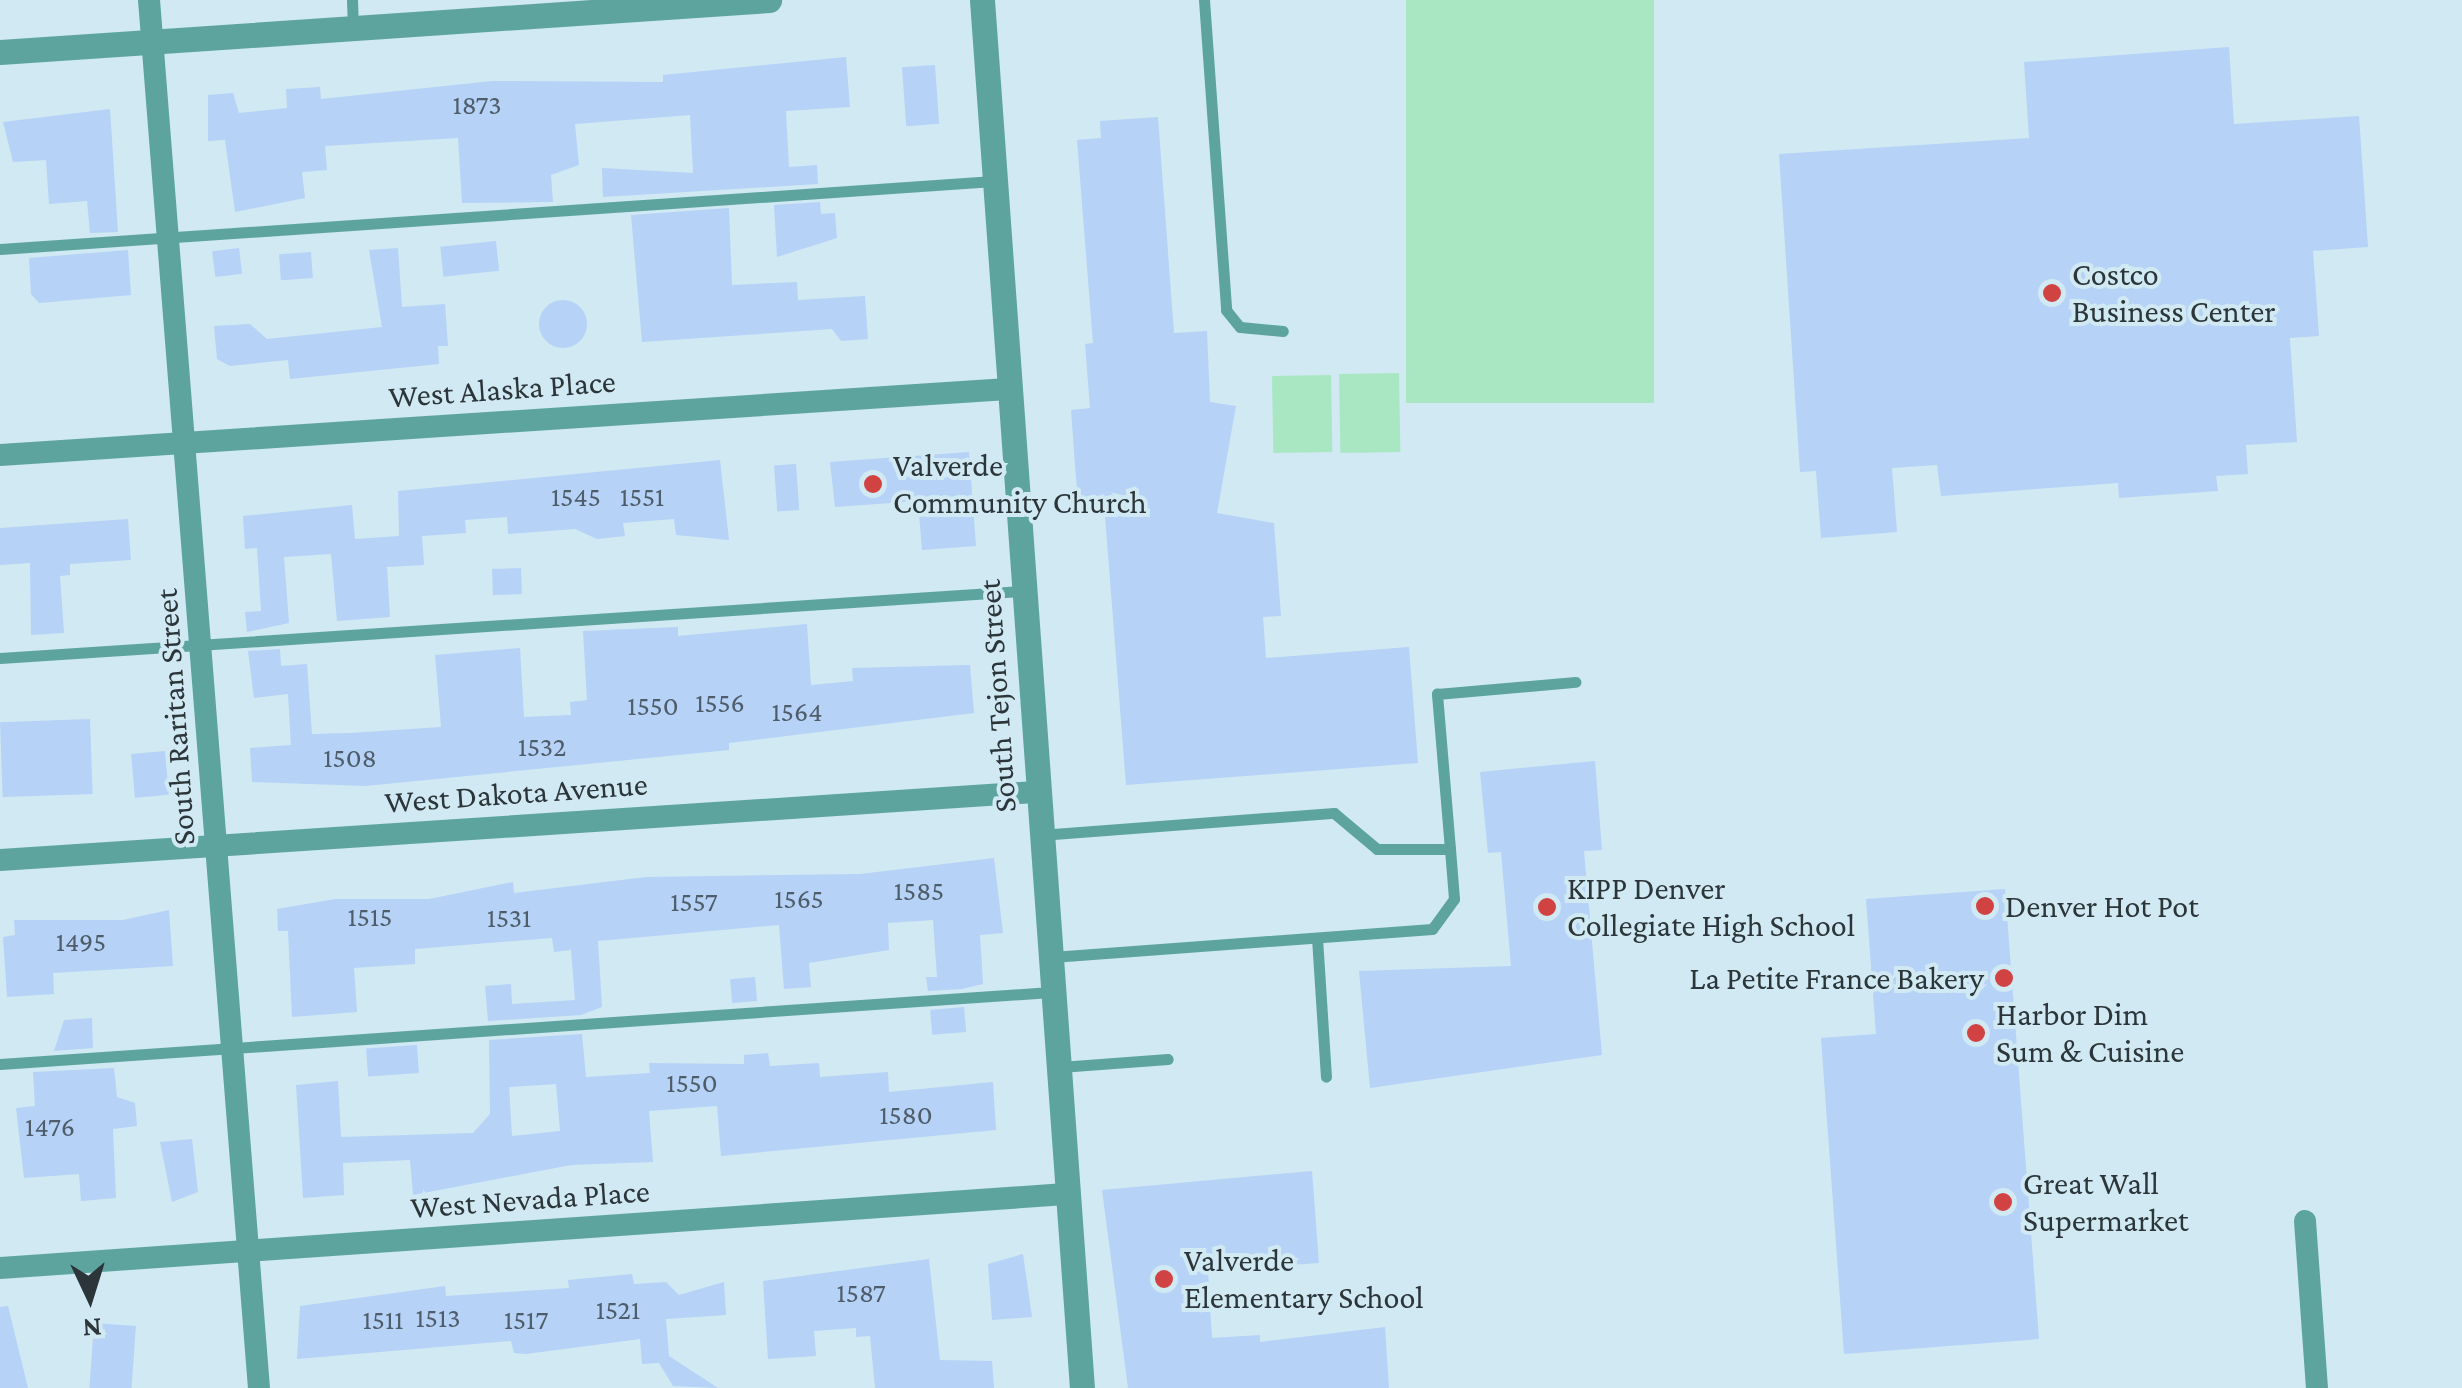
<!DOCTYPE html>
<style>
body{margin:0}
#map{position:relative;width:2462px;height:1388px;overflow:hidden;background:#d0e9f2;font-family:"Crimson Pro",serif}
div>[style]{position:absolute}
.green>*{inset:0;background:#a9e7c3;transform-origin:0 0}
.building>*{inset:0;background:#b6d2f7;transform-origin:0 0}
.round{border-radius:50%}
.service>*{height:11px;margin:-5.5px;padding:0 5.5px;transform-origin:5.5px;border-radius:5.5px;background:#5da49f}
.minor>*{height:22px;margin:-11px;padding:0 11px;transform-origin:11px;border-radius:11px;background:#5da49f}
.tertiary>*{height:25px;margin:-12.5px;padding:0 12.5px;transform-origin:12.5px;border-radius:12.5px;background:#5da49f}
.dots>*{width:28px;height:28px;translate:-50% -50%;box-sizing:border-box;border:5px solid #d0e9f2;border-radius:50%}
span{translate:-50% -50%;white-space:nowrap;text-align:center;line-height:1.15;-webkit-text-stroke:8px #d0e9f2;paint-order:stroke}
.number-label{font-size:28px;color:#4e5d69}
.number-label span{-webkit-text-stroke-width:0}
.poi-label{font-size:32px;color:#2c363a}
.left{translate:0 -50%;text-align:left}
.right{translate:-100% -50%;text-align:right}
.street-label{font-size:32px;color:#2c363a}
.north{position:absolute;left:40px;top:1248px;width:100px;height:100px;-webkit-text-stroke:8px #d0e9f2;paint-order:stroke;rotate:176deg;font-size:28px;font-weight:700;line-height:40px;text-align:center;color:#2c363a}
.north::after{content:'';display:block;margin:auto;width:35px;height:45px;background:#2c363a;clip-path:polygon(50% 0,100% 100%,50% 72%,0 100%)}
</style>
<div id="map">
<div class="green">
<div style="left:1406px;top:0;width:248px;height:403px"></div>
<div style="left:1399px;top:373px;width:79px;height:60px;rotate:89deg"></div>
<div style="left:1331px;top:375px;width:77px;height:59px;rotate:89deg"></div>
</div>
<div class="building">
<div style="clip-path:polygon(2229px 47px,2234px 124px,2359px 116px,2368px 247px,2313px 251px,2319px 336px,2290px 338px,2297px 442px,2246px 445px,2248px 474px,2216px 476px,2218px 491px,2119px 498px,2118px 483px,1941px 496px,1937px 465px,1892px 468px,1897px 532px,1821px 538px,1816px 471px,1800px 472px,1779px 154px,2029px 138px,2024px 62px)"></div>
<div style="clip-path:polygon(846px 57px,850px 107px,786px 111px,789px 167px,817px 165px,818px 184px,603px 197px,602px 168px,693px 173px,690px 115px,575px 124px,579px 165px,551px 175px,553px 202px,462px 203px,458px 138px,325px 146px,327px 170px,302px 172px,305px 198px,235px 212px,225px 140px,208px 141px,208px 95px,233px 93px,239px 113px,287px 108px,286px 89px,320px 87px,321px 99px,492px 81px,663px 82px,663px 75px)"></div>
<div style="left:935px;top:65px;width:59px;height:33px;rotate:86deg"></div>
<div style="clip-path:polygon(110px 109px,118px 232px,90px 233px,87px 201px,49px 204px,46px 160px,13px 162px,3px 122px)"></div>
<div style="clip-path:polygon(1158px 117px,1174px 333px,1207px 331px,1210px 402px,1236px 406px,1217px 513px,1274px 523px,1281px 616px,1263px 617px,1266px 658px,1409px 647px,1418px 763px,1126px 785px,1104px 503px,1078px 505px,1071px 410px,1090px 408px,1085px 344px,1093px 343px,1077px 140px,1101px 138px,1100px 121px)"></div>
<div style="clip-path:polygon(820px 202px,821px 214px,835px 213px,837px 238px,777px 257px,774px 205px)"></div>
<div style="clip-path:polygon(729px 208px,732px 285px,797px 282px,798px 300px,865px 296px,868px 339px,841px 341px,832px 329px,642px 342px,631px 215px)"></div>
<div style="left:496px;top:241px;width:30px;height:56px;rotate:84deg"></div>
<div style="left:239px;top:248px;width:26px;height:27px;rotate:83deg"></div>
<div style="clip-path:polygon(398px 248px,402px 307px,445px 304px,448px 346px,438px 346px,439px 364px,290px 379px,288px 360px,230px 366px,217px 359px,214px 326px,250px 324px,267px 339px,382px 327px,369px 250px)"></div>
<div style="clip-path:polygon(128px 250px,131px 295px,39px 303px,31px 294px,29px 258px)"></div>
<div style="left:311px;top:252px;width:26px;height:32px;rotate:86deg"></div>
<div class="round" style="left:539px;top:300px;width:48px;height:48px"></div>
<div style="clip-path:polygon(969px 452px,976px 546px,922px 550px,918px 501px,835px 507px,830px 462px)"></div>
<div style="clip-path:polygon(720px 460px,729px 540px,676px 535px,674px 519px,623px 523px,625px 536px,597px 539px,575px 529px,508px 534px,507px 517px,465px 520px,466px 533px,422px 536px,424px 565px,387px 567px,390px 617px,337px 621px,331px 554px,284px 557px,289px 623px,247px 632px,245px 612px,261px 611px,257px 548px,245px 549px,243px 516px,352px 505px,355px 539px,399px 536px,398px 491px)"></div>
<div style="left:796px;top:464px;width:46px;height:22px;rotate:86deg"></div>
<div style="clip-path:polygon(128px 519px,131px 560px,70px 564px,70px 575px,60px 576px,64px 633px,31px 635px,30px 563px,0 565px,0 528px)"></div>
<div style="left:521px;top:568px;width:26px;height:29px;rotate:88deg"></div>
<div style="clip-path:polygon(807px 624px,811px 685px,853px 681px,852px 668px,970px 665px,974px 713px,729px 743px,729px 750px,365px 786px,252px 782px,250px 748px,291px 745px,288px 694px,254px 698px,248px 651px,280px 649px,281px 666px,307px 664px,312px 734px,350px 733px,441px 727px,435px 655px,520px 648px,524px 717px,571px 715px,570px 702px,587px 700px,583px 631px,678px 627px,678px 636px)"></div>
<div style="left:90px;top:719px;width:75px;height:90px;rotate:88deg"></div>
<div style="left:165px;top:751px;width:44px;height:34px;rotate:85deg"></div>
<div style="clip-path:polygon(1595px 761px,1602px 850px,1584px 851px,1602px 1055px,1370px 1088px,1359px 971px,1511px 966px,1501px 852px,1488px 853px,1480px 772px)"></div>
<div style="clip-path:polygon(994px 858px,1003px 933px,980px 935px,983px 984px,962px 989px,928px 991px,926px 977px,937px 977px,933px 920px,888px 923px,889px 950px,809px 963px,811px 987px,784px 989px,779px 925px,598px 941px,602px 1007px,581px 1015px,488px 1021px,485px 986px,511px 984px,512px 1004px,575px 1000px,571px 950px,554px 952px,552px 938px,415px 949px,415px 964px,354px 968px,357px 1012px,292px 1017px,288px 931px,278px 931px,277px 909px,335px 899px,429px 899px,513px 882px,514px 893px,646px 877px,860px 874px)"></div>
<div style="clip-path:polygon(2005px 889px,2039px 1339px,1844px 1354px,1821px 1038px,1876px 1034px,1866px 899px)"></div>
<div style="clip-path:polygon(169px 910px,173px 966px,53px 973px,54px 994px,7px 997px,3px 937px,15px 935px,14px 920px,123px 920px)"></div>
<div style="left:755px;top:977px;width:24px;height:25px;rotate:85deg"></div>
<div style="left:964px;top:1007px;width:25px;height:34px;rotate:85deg"></div>
<div style="clip-path:polygon(92px 1018px,93px 1048px,54px 1051px,64px 1020px)"></div>
<div style="clip-path:polygon(evenodd,582px 1034px,586px 1077px,650px 1073px,649px 1063px,744px 1064px,744px 1055px,768px 1053px,770px 1066px,819px 1063px,820px 1077px,888px 1072px,889px 1092px,993px 1082px,996px 1130px,721px 1156px,717px 1106px,649px 1111px,653px 1162px,571px 1165px,413px 1195px,410px 1160px,343px 1163px,344px 1195px,303px 1198px,296px 1085px,338px 1081px,341px 1137px,473px 1133px,490px 1114px,489px 1040px,582px 1034px,556px 1084px,560px 1131px,512px 1136px,509px 1087px,556px 1084px)"></div>
<div style="left:417px;top:1045px;width:28px;height:51px;rotate:86deg"></div>
<div style="clip-path:polygon(114px 1068px,117px 1097px,135px 1103px,137px 1126px,113px 1129px,116px 1198px,81px 1201px,79px 1174px,24px 1178px,16px 1108px,35px 1106px,33px 1072px)"></div>
<div style="clip-path:polygon(192px 1139px,198px 1192px,172px 1202px,160px 1142px)"></div>
<div style="clip-path:polygon(1312px 1171px,1319px 1263px,1208px 1271px,1212px 1338px,1260px 1335px,1260px 1342px,1385px 1327px,1389px 1388px,1128px 1388px,1102px 1190px)"></div>
<div style="clip-path:polygon(1023px 1254px,1032px 1317px,992px 1320px,988px 1264px)"></div>
<div style="clip-path:polygon(929px 1259px,940px 1360px,992px 1361px,994px 1388px,875px 1388px,870px 1336px,856px 1337px,856px 1328px,814px 1331px,816px 1356px,768px 1359px,763px 1281px)"></div>
<div style="clip-path:polygon(632px 1274px,634px 1284px,666px 1282px,679px 1295px,724px 1282px,726px 1315px,666px 1319px,669px 1356px,718px 1388px,673px 1386px,659px 1363px,642px 1364px,640px 1339px,526px 1354px,514px 1353px,511px 1341px,297px 1359px,300px 1306px,445px 1286px,446px 1296px,569px 1288px,568px 1280px)"></div>
<div style="clip-path:polygon(8px 1306px,28px 1388px,0 1388px,0 1307px)"></div>
<div style="left:94px;top:1323px;width:42px;height:65px;rotate:4deg"></div>
</div>
<div class="service">
<div style="left:352px;top:0;width:28px;rotate:88deg"></div>
<div style="left:1204px;top:0;width:311px;rotate:85.9deg"></div>
<div style="left:1226px;top:310px;width:22px;rotate:51deg"></div>
<div style="left:1240px;top:327px;width:43px;rotate:5.3deg"></div>
<div style="left:0;top:249px;width:996px;rotate:-3.91deg"></div>
<div style="left:0;top:658px;width:1025px;rotate:-3.75deg"></div>
<div style="left:1040px;top:835px;width:295px;rotate:-4.3deg"></div>
<div style="left:1334px;top:813px;width:56px;rotate:39.9deg"></div>
<div style="left:1377px;top:849px;width:73px"></div>
<div style="left:1450px;top:849px;width:50px;rotate:85.4deg"></div>
<div style="left:1454px;top:899px;width:37px;rotate:126deg"></div>
<div style="left:1432px;top:929px;width:381px;rotate:175.8deg"></div>
<div style="left:1450px;top:849px;width:156px;rotate:-94.8deg"></div>
<div style="left:1437px;top:694px;width:139px;rotate:-5deg"></div>
<div style="left:1317px;top:938px;width:139px;rotate:86.3deg"></div>
<div style="left:0;top:1064px;width:1053px;rotate:-3.92deg"></div>
<div style="left:1060px;top:1067px;width:108px;rotate:-4.2deg"></div>
</div>
<div class="minor">
<div style="left:149px;top:0;width:1392px;rotate:85.47deg"></div>
<div style="left:0;top:455px;width:1010px;rotate:-3.75deg"></div>
<div style="left:0;top:860px;width:1038px;rotate:-3.76deg"></div>
<div style="left:2305px;top:1221px;width:167px;rotate:85.9deg"></div>
<div style="left:0;top:1268px;width:1068px;rotate:-3.97deg"></div>
</div>
<div class="tertiary">
<div style="left:982px;top:0;width:1392px;rotate:85.88deg"></div>
<div style="left:0;top:52px;width:771px;rotate:-3.87deg"></div>
</div>
<div class="dots">
<div style="left:2052px;top:293px;background:#d14243"></div>
<div style="left:873px;top:484px;background:#d14243"></div>
<div style="left:1985px;top:906px;background:#d14243"></div>
<div style="left:1547px;top:907px;background:#d14243"></div>
<div style="left:2004px;top:978px;background:#d14243"></div>
<div style="left:1976px;top:1033px;background:#d14243"></div>
<div style="left:2003px;top:1202px;background:#d14243"></div>
<div style="left:1164px;top:1279px;background:#d14243"></div>
</div>
<div class="number-label">
<span style="left:477px;top:105px">1873</span>
<span style="left:576px;top:497px">1545</span>
<span style="left:642px;top:497px">1551</span>
<span style="left:720px;top:703px">1556</span>
<span style="left:653px;top:706px">1550</span>
<span style="left:797px;top:712px">1564</span>
<span style="left:542px;top:747px">1532</span>
<span style="left:350px;top:758px">1508</span>
<span style="left:919px;top:891px">1585</span>
<span style="left:799px;top:899px">1565</span>
<span style="left:694px;top:902px">1557</span>
<span style="left:370px;top:917px">1515</span>
<span style="left:509px;top:918px">1531</span>
<span style="left:81px;top:942px">1495</span>
<span style="left:692px;top:1083px">1550</span>
<span style="left:906px;top:1115px">1580</span>
<span style="left:50px;top:1127px">1476</span>
<span style="left:861px;top:1293px">1587</span>
<span style="left:618px;top:1310px">1521</span>
<span style="left:438px;top:1318px">1513</span>
<span style="left:383px;top:1320px">1511</span>
<span style="left:526px;top:1320px">1517</span>
</div>
<div class="poi-label">
<span class="left" style="left:2072px;top:293px">Costco<br>Business Center</span>
<span class="left" style="left:893px;top:484px">Valverde<br>Community Church</span>
<span class="left" style="left:1567px;top:907px">KIPP Denver<br>Collegiate High School</span>
<span class="left" style="left:2005px;top:906px">Denver Hot Pot</span>
<span class="right" style="left:1984px;top:978px">La Petite France Bakery</span>
<span class="left" style="left:1996px;top:1033px">Harbor Dim<br>Sum &amp; Cuisine</span>
<span class="left" style="left:2023px;top:1202px">Great Wall<br>Supermarket</span>
<span class="left" style="left:1184px;top:1279px">Valverde<br>Elementary School</span>
</div>
<div class="street-label">
<span style="left:502px;top:389px;rotate:-4deg">West Alaska Place</span>
<span style="left:997px;top:696px;rotate:-94deg">South Tejon Street</span>
<span style="left:175px;top:717px;rotate:-94deg">South Raritan Street</span>
<span style="left:516px;top:793px;rotate:-4deg">West Dakota Avenue</span>
<span style="left:530px;top:1199px;rotate:-4deg">West Nevada Place</span>
</div>
<div class="north">N</div>
</div>
